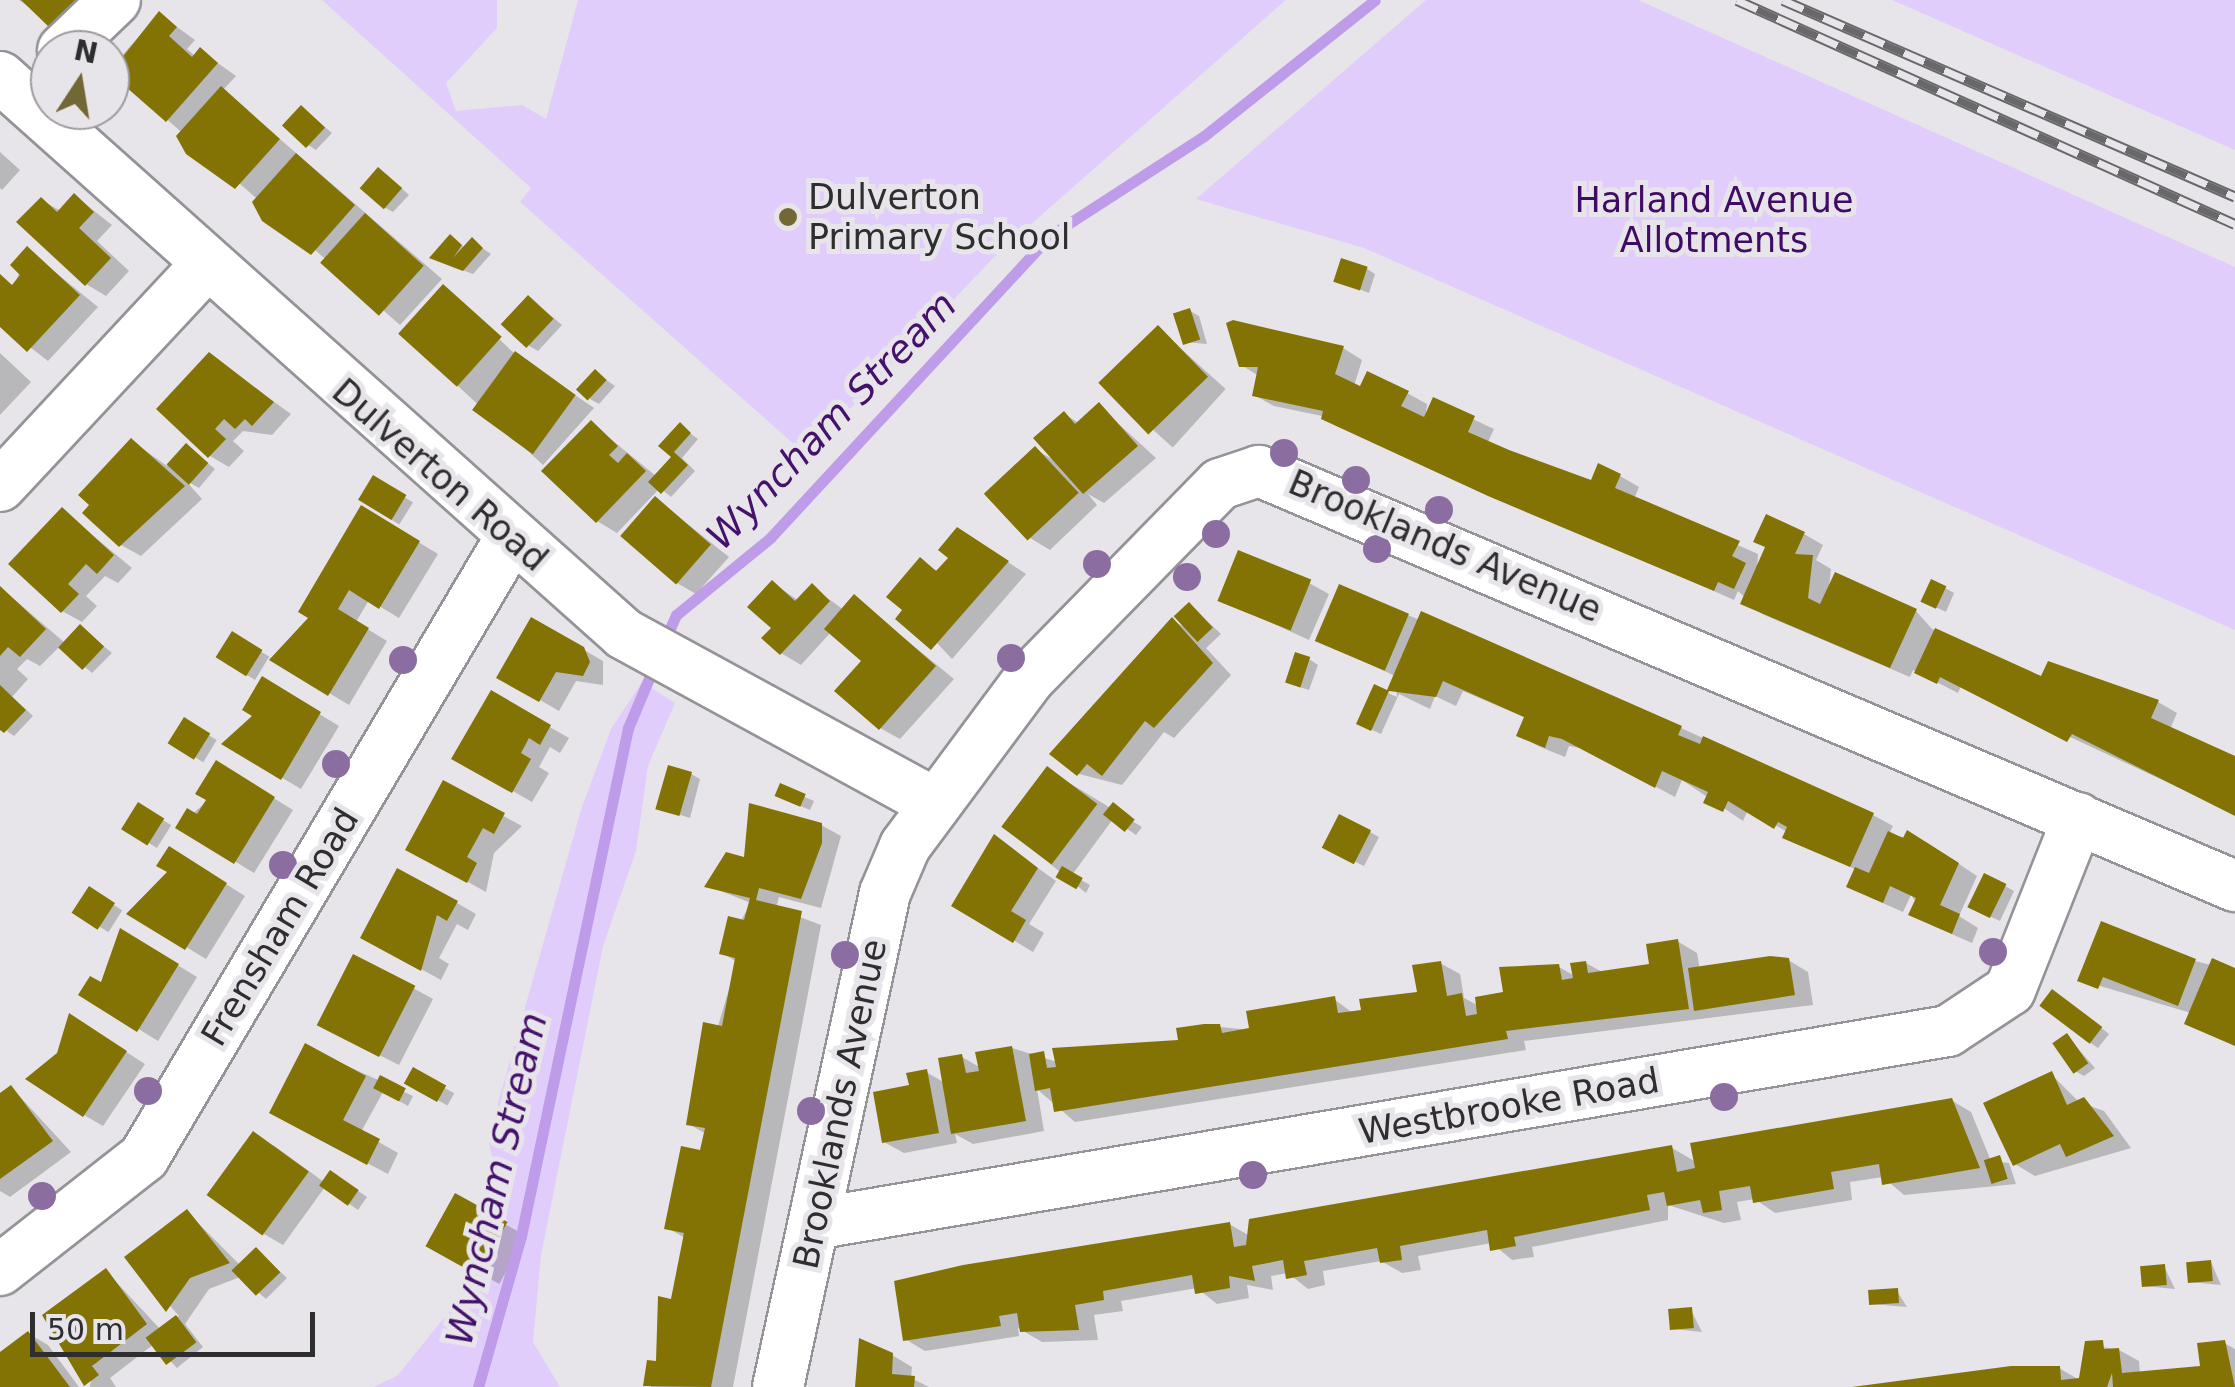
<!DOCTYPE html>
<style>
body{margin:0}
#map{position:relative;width:2235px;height:1387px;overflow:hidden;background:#e7e5e9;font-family:"DejaVu Sans",sans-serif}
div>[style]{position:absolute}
.green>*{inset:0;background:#e1cdfb}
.shadow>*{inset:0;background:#0003;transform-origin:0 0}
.stream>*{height:11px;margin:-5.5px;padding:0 5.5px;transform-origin:5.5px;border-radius:5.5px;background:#be9ce9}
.building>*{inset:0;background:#837305;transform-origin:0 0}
.roads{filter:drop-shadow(2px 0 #949397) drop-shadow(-2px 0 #949397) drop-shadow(0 2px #949397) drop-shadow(0 -2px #949397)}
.minor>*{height:50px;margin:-25px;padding:0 25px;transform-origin:25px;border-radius:25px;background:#fff}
.rail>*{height:11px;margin-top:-5.5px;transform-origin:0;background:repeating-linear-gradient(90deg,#e7e5e9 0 22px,#686769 0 44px);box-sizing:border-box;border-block:2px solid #686769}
.trees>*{width:28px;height:28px;margin:-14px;border-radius:50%;background:#8b6da1}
.dots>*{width:28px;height:28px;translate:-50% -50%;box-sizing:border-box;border:5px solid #e7e5e9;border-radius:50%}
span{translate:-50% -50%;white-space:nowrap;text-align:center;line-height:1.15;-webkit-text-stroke:10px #e7e5e9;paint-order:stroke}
.poi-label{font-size:35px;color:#2e2d2f}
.left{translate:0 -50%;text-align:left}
.park-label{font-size:35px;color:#3f0b66}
.street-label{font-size:35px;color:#2e2d2f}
.water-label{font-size:38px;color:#44126c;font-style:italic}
.north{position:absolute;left:30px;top:30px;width:100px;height:100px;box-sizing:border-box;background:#e7e5e9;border:2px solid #9d9b9f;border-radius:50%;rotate:12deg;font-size:28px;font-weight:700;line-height:40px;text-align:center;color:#2e2d2f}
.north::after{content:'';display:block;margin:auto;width:35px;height:45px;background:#726835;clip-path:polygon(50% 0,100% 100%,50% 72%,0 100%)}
.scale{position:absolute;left:30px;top:1312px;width:285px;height:45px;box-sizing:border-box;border:5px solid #2e2d2f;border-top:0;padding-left:12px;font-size:30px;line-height:35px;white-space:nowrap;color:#2e2d2f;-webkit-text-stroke:8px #e7e5e9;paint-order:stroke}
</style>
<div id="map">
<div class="green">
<div style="clip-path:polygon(322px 0,497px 0,497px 28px,446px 83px,456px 111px,522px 105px,546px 119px,578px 0,1286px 0,996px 255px,806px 455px,520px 202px,531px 188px)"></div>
<div style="clip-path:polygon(1426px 0,1638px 0,2235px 267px,2235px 630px,1364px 248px,1196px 199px)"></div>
<div style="clip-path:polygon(1892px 0,2235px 0,2235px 150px,2157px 116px)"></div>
<div style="clip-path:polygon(642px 682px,675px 703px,648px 766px,636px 851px,603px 946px,541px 1255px,533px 1342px,560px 1387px,373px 1387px,397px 1376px,478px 1276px,507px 1223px,488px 1138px,581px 810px,611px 729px)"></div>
</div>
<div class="shadow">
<div style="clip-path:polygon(19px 0,91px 0,70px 36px)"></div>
<div style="clip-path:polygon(159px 14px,195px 40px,187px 49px,195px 56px,201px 51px,236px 76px,223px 90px,442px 279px,400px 325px,110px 69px)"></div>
<div style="clip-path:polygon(302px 108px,332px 133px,316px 150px,308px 145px)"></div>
<div style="clip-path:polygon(0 152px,20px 170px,2px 190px,0 188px)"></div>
<div style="clip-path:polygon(387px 175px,409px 195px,393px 212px,384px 207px)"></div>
<div style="clip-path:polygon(75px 196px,112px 225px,97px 241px,129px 271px,106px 296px,86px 284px,41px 200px,61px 211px)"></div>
<div style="clip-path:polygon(451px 237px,465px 248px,472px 241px,491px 254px,473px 274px,441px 262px)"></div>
<div style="clip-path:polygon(28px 250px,98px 307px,48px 361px,0 324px,0 279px,14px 286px)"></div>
<div style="clip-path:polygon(1367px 269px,1375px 274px,1369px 293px,1337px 281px)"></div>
<div style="clip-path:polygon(443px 287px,515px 354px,594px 408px,543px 465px,402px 334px)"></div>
<div style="clip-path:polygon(537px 304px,562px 325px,538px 351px,529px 346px)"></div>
<div style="clip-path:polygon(1190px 311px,1199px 316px,1207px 344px,1185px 342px)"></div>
<div style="left:1158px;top:328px;width:91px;height:79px;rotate:42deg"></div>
<div style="clip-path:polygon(1343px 348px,1362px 360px,1354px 386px,1407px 393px,1427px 404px,1425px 420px,1434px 401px,1494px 429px,1488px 442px,1592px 483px,1620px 476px,1639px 487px,1634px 499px,1758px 554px,1757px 572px,1804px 534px,1823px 545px,1816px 560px,1831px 569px,1829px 587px,1916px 611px,1932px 629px,2043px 680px,2050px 664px,2158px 702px,2177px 713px,2170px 729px,2235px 759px,2235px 814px,1961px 686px,1958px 693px,1913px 670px,1910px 677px,1762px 614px,1738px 591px,1734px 600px,1322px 416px,1274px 406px,1254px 395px,1259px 376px,1241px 365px)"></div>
<div style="clip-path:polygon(0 353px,31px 382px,0 415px)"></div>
<div style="clip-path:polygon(209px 355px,291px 414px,272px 435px,243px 431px,233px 441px,244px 451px,229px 467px,210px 456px)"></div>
<div style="clip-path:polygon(595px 372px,615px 386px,599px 404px,590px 399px)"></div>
<div style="clip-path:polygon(1099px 406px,1156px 458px,1104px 503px,1088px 494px,1097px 505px,1050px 550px,1030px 538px,1035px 449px,1057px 462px,1064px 414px,1079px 423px)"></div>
<div style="clip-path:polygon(591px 423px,656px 476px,674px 457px,662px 446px,680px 426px,698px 439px,682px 458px,695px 471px,671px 497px,660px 488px,617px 533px,597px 521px)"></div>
<div style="clip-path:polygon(132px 441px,167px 466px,186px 446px,215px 469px,199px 488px,185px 480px,202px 499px,141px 556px,121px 545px)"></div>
<div style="left:374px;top:478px;width:46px;height:26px;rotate:32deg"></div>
<div style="clip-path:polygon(656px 499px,729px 557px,696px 594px,677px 583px)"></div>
<div style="clip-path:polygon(362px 508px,438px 554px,399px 618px,369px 600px,356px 622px,387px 641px,349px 705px,269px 657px,255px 680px,218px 657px,233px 634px,273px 659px,312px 617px)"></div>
<div style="clip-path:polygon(62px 510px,132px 568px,118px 583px,105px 576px,86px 596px,97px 606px,82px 622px,62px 611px)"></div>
<div style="clip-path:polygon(978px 542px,1026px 574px,952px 659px,906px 610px,921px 561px,939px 572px)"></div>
<div style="clip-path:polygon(773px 583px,799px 601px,812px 587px,844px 610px,855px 598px,954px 679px,900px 739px,880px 728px,864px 661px,831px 632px,801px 665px,781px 653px)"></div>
<div style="clip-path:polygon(1309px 583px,1329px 594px,1309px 640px,1219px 599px)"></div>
<div style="clip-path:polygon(0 587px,65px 643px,80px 627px,112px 653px,92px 673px,60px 646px,40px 666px,27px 659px,17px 669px,28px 679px,12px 697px,33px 716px,14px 736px,0 726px)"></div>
<div style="clip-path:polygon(1340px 587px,1681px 728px,1873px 815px,1893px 826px,1889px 834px,1926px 842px,1977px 876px,1959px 916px,1978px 928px,1972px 943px,1931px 925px,1911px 895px,1903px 912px,1869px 897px,1856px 870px,1748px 810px,1743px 821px,1682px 780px,1675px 797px,1585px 749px,1569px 746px,1565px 757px,1538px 746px,1519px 735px,1526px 718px,1463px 691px,1456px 706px,1435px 696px,1430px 709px,1399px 694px,1381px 734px,1368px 728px,1375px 687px,1397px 697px,1395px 676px,1318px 640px)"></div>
<div style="clip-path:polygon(1945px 588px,1954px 593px,1946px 612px,1933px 606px)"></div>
<div style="clip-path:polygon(1190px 605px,1221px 634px,1206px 648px,1231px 675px,1174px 738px,1164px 732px,1122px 785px,1079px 774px,1053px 754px,1172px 620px,1188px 629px)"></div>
<div style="clip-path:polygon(532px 620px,603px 661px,603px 685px,576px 681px,559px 711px,500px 677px)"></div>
<div style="clip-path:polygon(1309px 659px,1318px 665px,1309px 690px,1296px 686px)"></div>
<div style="clip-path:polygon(263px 680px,339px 726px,301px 789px,225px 744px,256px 716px)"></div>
<div style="clip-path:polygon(492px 694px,569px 738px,560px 753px,550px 747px,539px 767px,549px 773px,532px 802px,455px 758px)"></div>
<div style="left:185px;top:721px;width:37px;height:26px;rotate:31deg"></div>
<div style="clip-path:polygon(1048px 770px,1142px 827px,1136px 835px,1113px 819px,1072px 875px,1090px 885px,1086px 893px,1005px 827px)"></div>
<div style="clip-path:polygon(691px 774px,700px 779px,690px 818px,659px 808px)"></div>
<div style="clip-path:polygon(236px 775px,293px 810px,254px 873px,178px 827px)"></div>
<div style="clip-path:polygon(444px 784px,522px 826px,494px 853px,486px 892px,425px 858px)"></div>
<div style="clip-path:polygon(781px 787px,814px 801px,810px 810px,786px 800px)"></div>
<div style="left:139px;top:805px;width:38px;height:27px;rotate:32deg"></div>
<div style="clip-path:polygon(821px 825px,841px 836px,821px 908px,779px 897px,776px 908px,821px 925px,733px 1387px,651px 1387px,685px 1238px,666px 1227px,702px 1153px,706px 1134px,689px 1124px,737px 962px,722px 953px,751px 903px,708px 886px)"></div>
<div style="clip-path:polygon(1370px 832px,1379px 837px,1364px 866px,1335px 852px)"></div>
<div style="clip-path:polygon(995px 837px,1056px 881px,1029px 924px,1044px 933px,1033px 952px,955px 905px)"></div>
<div style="clip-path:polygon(189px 861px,245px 896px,206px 959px,130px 913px)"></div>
<div style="clip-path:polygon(2005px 886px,2014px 891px,2000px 921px,1980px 912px)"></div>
<div style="left:90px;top:890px;width:38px;height:26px;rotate:32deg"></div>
<div style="clip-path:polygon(457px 903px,476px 914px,468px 930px,457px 924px,439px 958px,449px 964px,441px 980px,363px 937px)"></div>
<div style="clip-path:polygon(122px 931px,197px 977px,158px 1041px,82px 994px,102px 985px)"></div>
<div style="clip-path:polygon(1677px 941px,1697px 953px,1700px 970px,1788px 960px,1808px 972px,1813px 1005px,1524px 1041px,1526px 1050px,1075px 1122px,1037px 1089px,1044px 1131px,973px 1144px,955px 1134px,957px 1143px,904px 1153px,884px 1142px,912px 1087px,926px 1072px,945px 1083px,962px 1057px,981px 1068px,1012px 1048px,1057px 1062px,1181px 1043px,1220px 1027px,1252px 1030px,1334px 999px,1354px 1014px,1420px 995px,1440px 963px,1460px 974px,1464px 998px,1479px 1006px,1559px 967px,1575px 976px,1586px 963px,1604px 973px,1652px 966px)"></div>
<div style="clip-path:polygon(2195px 961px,2235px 971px,2235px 1046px,2187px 1022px,2191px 1013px,2080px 980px)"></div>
<div style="clip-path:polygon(413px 988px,433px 999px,399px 1065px,339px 1035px)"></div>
<div style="clip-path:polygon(2062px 997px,2109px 1034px,2098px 1048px,2089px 1042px)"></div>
<div style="clip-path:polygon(89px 1028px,145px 1064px,103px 1126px,84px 1115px)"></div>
<div style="clip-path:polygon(2067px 1036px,2095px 1068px,2084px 1076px,2075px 1071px)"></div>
<div style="clip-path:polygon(306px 1047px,413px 1096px,408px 1106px,383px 1092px,361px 1132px,398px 1153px,388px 1174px,291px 1123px)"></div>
<div style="left:414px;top:1071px;width:46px;height:14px;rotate:29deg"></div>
<div style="clip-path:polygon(2051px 1074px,2079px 1102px,2104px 1111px,2131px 1148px,2035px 1176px,2015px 1164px)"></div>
<div style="clip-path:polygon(12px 1088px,71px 1152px,10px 1197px,0 1191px,0 1096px)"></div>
<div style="clip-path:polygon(1951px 1100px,1971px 1112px,1991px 1161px,2009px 1163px,2016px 1184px,1904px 1195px,1883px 1177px,1850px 1182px,1852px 1200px,1822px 1205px,1775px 1213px,1755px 1199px,1737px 1202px,1741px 1220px,1724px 1223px,1668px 1205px,1668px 1220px,1532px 1247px,1534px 1257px,1512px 1260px,1492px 1243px,1418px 1256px,1421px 1270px,1402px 1273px,1381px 1261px,1323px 1271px,1325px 1285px,1308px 1289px,1288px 1273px,1271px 1276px,1273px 1290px,1247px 1285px,1249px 1298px,1217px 1304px,1197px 1288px,1121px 1301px,1123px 1311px,1094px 1315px,1098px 1340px,1042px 1342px,1018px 1328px,1019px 1336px,925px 1351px,905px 1339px,1229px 1224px,1250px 1236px,1672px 1148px,1696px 1162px)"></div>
<div style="clip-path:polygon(273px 1145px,324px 1182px,339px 1178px,367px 1197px,358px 1210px,325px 1187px,283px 1245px,264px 1234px)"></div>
<div style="left:456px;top:1197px;width:80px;height:55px;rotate:29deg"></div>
<div style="clip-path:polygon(187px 1212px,240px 1265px,257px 1250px,287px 1278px,266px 1299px,240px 1277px,209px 1289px,185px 1324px,203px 1347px,177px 1368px,154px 1344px,110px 1378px,116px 1387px,90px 1387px,106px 1271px,161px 1330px,179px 1316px,128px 1258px)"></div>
<div style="clip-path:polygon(2211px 1262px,2221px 1285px,2190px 1282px)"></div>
<div style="clip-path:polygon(2164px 1266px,2175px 1289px,2144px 1286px)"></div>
<div style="clip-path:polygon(1897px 1291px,1907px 1307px,1872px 1304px)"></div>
<div style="clip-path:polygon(1691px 1310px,1702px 1332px,1673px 1329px)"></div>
<div style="clip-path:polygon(29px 1334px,48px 1345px,79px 1387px,0 1387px,0 1355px)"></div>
<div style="clip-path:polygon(2224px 1343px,2235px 1349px,2235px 1387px,1886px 1387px,2059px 1368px,2081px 1381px,2087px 1344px,2119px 1350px,2139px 1361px,2140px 1374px,2202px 1368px)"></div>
<div style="clip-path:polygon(892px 1355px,912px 1367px,911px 1378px,929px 1387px,857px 1387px)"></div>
</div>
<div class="stream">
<div style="left:664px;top:642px;width:30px;rotate:-66deg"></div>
<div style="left:676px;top:615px;width:122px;rotate:-39.3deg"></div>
<div style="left:770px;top:538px;width:413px;rotate:-47.2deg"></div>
<div style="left:1051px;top:235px;width:182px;rotate:-32.9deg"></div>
<div style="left:1204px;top:136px;width:218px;rotate:-38.5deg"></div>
<div style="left:478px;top:1387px;width:157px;rotate:-74.1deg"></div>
<div style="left:521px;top:1236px;width:519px;rotate:-78.11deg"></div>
<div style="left:628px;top:728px;width:69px;rotate:-67.1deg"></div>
</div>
<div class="building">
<div style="clip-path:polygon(21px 0,76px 0,49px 27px)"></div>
<div style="clip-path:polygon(159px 11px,177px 27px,169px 36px,180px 46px,192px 57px,200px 47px,218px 63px,166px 122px,110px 73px)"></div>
<div style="clip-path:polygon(221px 86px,280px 139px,235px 189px,186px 154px,176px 136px)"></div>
<div style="left:301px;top:105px;width:33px;height:28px;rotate:43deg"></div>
<div style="clip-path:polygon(296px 153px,355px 205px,311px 255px,262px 221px,252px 202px)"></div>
<div style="left:378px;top:167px;width:32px;height:28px;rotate:41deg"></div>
<div style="clip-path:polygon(74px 193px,94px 212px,79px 228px,111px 258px,85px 286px,16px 222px,41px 197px,57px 212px)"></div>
<div style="left:365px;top:213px;width:79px;height:67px;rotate:42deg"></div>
<div style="clip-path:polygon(450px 234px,462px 245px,453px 258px,472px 237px,483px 248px,463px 271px,429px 258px)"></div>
<div style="clip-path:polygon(27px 246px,80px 295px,27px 352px,0 327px,0 274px,12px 285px,20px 275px,10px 265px)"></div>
<div style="left:1341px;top:258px;width:28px;height:25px;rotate:18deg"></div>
<div style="left:443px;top:284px;width:79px;height:67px;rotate:42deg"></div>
<div style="left:528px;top:295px;width:35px;height:40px;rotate:43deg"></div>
<div style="left:1190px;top:308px;width:33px;height:18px;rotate:72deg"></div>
<div style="clip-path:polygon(1233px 320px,1344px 346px,1335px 374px,1360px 386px,1367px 371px,1409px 391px,1401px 406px,1424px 417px,1433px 397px,1475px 416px,1468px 432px,1509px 450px,1591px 480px,1598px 463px,1621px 474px,1615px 488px,1740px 541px,1732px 556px,1746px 563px,1734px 589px,1718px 582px,1714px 591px,1488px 496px,1321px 419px,1323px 411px,1252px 396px,1258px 367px,1239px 367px,1226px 323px)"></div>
<div style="left:1158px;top:325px;width:72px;height:83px;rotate:46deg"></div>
<div style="left:515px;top:351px;width:75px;height:73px;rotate:36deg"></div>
<div style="clip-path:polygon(209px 352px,274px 402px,252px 426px,245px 419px,235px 429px,224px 419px,215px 429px,226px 439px,208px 458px,156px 409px)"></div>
<div style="left:595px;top:369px;width:16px;height:28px;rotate:43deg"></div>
<div style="clip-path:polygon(1099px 402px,1138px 446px,1083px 494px,1033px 438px,1064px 411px,1075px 424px)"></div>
<div style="clip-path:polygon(591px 420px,618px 446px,609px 455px,618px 463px,627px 453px,646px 471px,596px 523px,541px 471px)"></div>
<div style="clip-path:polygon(680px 422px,691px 433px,674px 452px,688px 465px,661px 494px,648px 482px,671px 457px,658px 446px)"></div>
<div style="clip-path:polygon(131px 438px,185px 486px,119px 547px,82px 513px,89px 505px,78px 495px)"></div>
<div style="left:186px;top:443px;width:30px;height:29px;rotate:42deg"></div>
<div style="left:1035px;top:446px;width:64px;height:70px;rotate:47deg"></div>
<div style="left:373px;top:475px;width:39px;height:29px;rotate:31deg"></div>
<div style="left:655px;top:496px;width:74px;height:53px;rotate:41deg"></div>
<div style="clip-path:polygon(361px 505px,420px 541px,379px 609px,349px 590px,338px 609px,369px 628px,328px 696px,269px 660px,308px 618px,298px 612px)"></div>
<div style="clip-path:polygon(62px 507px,114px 555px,97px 574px,86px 564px,68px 584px,79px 594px,61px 613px,8px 564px)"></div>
<div style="clip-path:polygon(1766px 514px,1805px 532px,1795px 554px,1813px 555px,1808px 598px,1820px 604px,1835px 572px,1917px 609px,1890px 668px,1740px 604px,1765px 547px,1753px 542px)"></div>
<div style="clip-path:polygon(957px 527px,1009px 561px,931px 650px,895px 619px,902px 610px,886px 597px,920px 557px,936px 571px,948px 558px,938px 550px)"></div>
<div style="left:1238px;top:550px;width:79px;height:55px;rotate:22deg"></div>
<div style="left:1931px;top:579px;width:17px;height:25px;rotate:25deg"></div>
<div style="clip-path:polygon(772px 580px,795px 601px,812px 583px,830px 601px,780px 655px,761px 638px,771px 628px,747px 607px)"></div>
<div style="left:1339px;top:584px;width:76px;height:62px;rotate:23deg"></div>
<div style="clip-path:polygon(0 586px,46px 629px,20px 657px,8px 647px,0 656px)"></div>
<div style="clip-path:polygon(854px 594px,936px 666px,879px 730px,834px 691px,861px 661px,824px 629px)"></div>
<div style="left:1189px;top:602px;width:35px;height:21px;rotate:47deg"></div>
<div style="clip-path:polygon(1421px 611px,1682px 726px,1678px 735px,1700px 744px,1703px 736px,1874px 813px,1850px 867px,1782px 838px,1787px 827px,1778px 822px,1774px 829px,1728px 801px,1723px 812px,1703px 803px,1708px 792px,1662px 771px,1655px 788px,1562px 739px,1549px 736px,1545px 748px,1516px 736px,1524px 717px,1443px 681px,1436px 697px,1389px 691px,1371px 731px,1356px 724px,1374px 684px,1387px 690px)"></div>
<div style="clip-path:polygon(531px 617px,584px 647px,590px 662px,583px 676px,556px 672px,539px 702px,496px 678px)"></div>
<div style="clip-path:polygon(1172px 617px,1213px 663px,1154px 728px,1145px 721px,1102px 776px,1087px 764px,1077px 776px,1049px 754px)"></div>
<div style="left:80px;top:624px;width:33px;height:32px;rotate:43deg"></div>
<div style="clip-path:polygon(1935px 628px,2041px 676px,2048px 661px,2159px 700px,2151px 718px,2235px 756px,2235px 816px,2072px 734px,2067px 742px,1940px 677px,1937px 684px,1914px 673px)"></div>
<div style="left:232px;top:631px;width:36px;height:31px;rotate:32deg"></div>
<div style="left:1295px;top:652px;width:16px;height:32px;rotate:18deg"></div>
<div style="clip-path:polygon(262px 676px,321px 712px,281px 780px,221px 744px,252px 716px,242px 710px)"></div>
<div style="clip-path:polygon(0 685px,26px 710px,4px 733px,0 730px)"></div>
<div style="clip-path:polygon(491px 690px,551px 725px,540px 745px,529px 738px,521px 753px,531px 759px,512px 793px,451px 759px)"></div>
<div style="left:184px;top:717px;width:31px;height:31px;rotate:32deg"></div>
<div style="clip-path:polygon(216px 760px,275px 797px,234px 864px,175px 828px,187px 808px,197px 814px,206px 800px,195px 794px)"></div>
<div style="left:668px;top:765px;width:25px;height:46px;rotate:16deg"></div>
<div style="left:1047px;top:766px;width:63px;height:76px;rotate:37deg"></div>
<div style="clip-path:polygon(443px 780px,505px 813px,494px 834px,483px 828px,467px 857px,477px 863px,467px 883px,405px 850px)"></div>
<div style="left:780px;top:783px;width:28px;height:14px;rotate:23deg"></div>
<div style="left:138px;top:802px;width:31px;height:32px;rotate:32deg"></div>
<div style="left:1113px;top:802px;width:28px;height:16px;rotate:39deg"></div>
<div style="clip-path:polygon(749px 803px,822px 823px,822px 843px,801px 899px,759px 888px,756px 900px,802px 911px,711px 1387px,643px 1386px,647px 1360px,656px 1361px,658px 1296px,671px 1299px,684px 1233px,664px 1229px,681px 1146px,700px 1150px,705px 1128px,686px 1125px,703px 1022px,722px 1026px,735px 958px,719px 954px,728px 916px,744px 920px,750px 898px,704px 887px,726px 852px,744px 857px)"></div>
<div style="left:1339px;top:814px;width:36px;height:38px;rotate:27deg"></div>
<div style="clip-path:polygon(1907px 830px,1959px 863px,1940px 905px,1960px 914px,1952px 934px,1908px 915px,1916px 898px,1890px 886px,1883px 903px,1846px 887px,1855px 867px,1869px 873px,1888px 831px,1903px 838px)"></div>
<div style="clip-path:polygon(994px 834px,1038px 868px,1011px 911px,1026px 920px,1013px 943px,951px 906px)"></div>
<div style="clip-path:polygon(169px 846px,227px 883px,185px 950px,126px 914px,167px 872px,156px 866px)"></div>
<div style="left:1062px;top:866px;width:24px;height:13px;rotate:30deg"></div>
<div style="clip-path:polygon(397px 868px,458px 901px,447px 921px,437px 915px,421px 971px,360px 938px)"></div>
<div style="left:1984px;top:873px;width:25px;height:38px;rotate:26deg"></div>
<div style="left:89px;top:886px;width:31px;height:32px;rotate:33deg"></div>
<div style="clip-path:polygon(2101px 921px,2196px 959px,2178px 1006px,2103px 977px,2098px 989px,2077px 981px)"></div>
<div style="clip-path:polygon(120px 928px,179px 964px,137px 1032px,78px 995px,90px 976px,101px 982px)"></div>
<div style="clip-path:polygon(1678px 939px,1689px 1009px,1506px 1031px,1508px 1039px,1054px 1112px,1050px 1088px,1035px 1091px,1029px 1054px,1044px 1051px,1047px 1068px,1056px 1067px,1052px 1048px,1178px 1040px,1176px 1028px,1204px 1024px,1220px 1024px,1222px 1033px,1249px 1028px,1246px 1011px,1335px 996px,1338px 1013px,1361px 1010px,1359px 999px,1417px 992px,1412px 965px,1441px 961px,1447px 996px,1462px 993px,1466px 1016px,1477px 1014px,1475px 997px,1503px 992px,1499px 967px,1559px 964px,1562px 980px,1573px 978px,1570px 963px,1586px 961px,1588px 973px,1649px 964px,1646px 944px)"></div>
<div style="left:353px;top:954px;width:70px;height:80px;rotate:27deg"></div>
<div style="clip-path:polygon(1770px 956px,1789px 958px,1795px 995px,1694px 1011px,1688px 968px)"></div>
<div style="clip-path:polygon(2212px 958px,2235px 968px,2235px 1046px,2184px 1024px)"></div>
<div style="left:2052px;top:989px;width:63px;height:21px;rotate:37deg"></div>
<div style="clip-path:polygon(69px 1013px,127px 1051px,83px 1117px,25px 1079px,57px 1053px)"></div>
<div style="left:2067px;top:1033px;width:37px;height:18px;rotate:55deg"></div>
<div style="clip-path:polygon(305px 1043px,366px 1076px,343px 1120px,380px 1139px,367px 1165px,269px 1113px)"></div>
<div style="clip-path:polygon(1012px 1046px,1026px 1121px,951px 1134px,938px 1058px,962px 1054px,966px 1073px,979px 1071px,975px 1052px)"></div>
<div style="left:413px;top:1067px;width:38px;height:19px;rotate:29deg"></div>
<div style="clip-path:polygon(927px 1069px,939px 1133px,882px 1143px,873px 1092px,909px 1085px,906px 1073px)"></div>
<div style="clip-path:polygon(2052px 1071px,2067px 1105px,2084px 1097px,2114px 1136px,2066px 1157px,2060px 1144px,2013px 1166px,1983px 1103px)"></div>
<div style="left:380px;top:1075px;width:29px;height:15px;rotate:27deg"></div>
<div style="clip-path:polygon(11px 1085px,53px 1141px,0 1179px,0 1093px)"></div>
<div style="clip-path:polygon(1952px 1098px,1980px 1168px,1882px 1185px,1879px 1164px,1831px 1172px,1834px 1189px,1800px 1195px,1753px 1203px,1750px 1186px,1719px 1191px,1722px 1210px,1703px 1213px,1700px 1200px,1667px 1206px,1664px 1192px,1647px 1195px,1650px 1210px,1514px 1237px,1516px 1246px,1490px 1251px,1487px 1230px,1400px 1246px,1402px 1260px,1380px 1263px,1377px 1248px,1304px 1261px,1307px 1275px,1286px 1279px,1283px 1260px,1252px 1266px,1255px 1281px,1229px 1276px,1230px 1288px,1195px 1294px,1192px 1275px,1103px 1291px,1104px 1300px,1075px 1305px,1079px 1330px,1020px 1332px,1017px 1313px,999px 1316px,1001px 1326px,903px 1341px,894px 1281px,963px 1265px,1230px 1222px,1234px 1247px,1246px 1245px,1249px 1219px,1672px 1145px,1677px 1172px,1695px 1168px,1690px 1143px)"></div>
<div style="left:253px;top:1131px;width:69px;height:79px;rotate:36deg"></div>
<div style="left:2000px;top:1155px;width:25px;height:17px;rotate:72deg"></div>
<div style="left:330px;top:1170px;width:35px;height:19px;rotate:35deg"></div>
<div style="left:455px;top:1193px;width:60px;height:61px;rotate:29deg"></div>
<div style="clip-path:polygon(187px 1209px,230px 1263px,190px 1278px,166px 1312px,124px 1257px)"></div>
<div style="left:256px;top:1247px;width:35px;height:34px;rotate:46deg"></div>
<div style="left:2211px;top:1260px;width:21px;height:25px;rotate:85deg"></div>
<div style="left:2165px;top:1264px;width:21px;height:25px;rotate:85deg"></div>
<div style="clip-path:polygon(106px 1268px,147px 1324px,92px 1366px,99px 1375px,84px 1386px,42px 1315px)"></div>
<div style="left:1898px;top:1288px;width:15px;height:30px;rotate:86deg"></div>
<div style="left:1692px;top:1307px;width:21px;height:24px;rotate:85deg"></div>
<div style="left:176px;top:1315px;width:34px;height:38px;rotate:53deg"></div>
<div style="clip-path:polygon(28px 1331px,70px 1387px,0 1387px,0 1352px)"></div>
<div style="clip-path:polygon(859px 1338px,893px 1353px,892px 1374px,915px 1376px,914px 1387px,855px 1387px)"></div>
<div style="clip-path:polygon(2103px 1340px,2104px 1349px,2119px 1348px,2122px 1373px,2200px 1366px,2197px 1343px,2225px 1340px,2235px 1387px,2113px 1387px,2112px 1373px,2107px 1387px,1852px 1387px,2011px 1366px,2060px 1366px,2061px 1380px,2079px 1378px,2085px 1341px)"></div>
</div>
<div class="roads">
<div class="minor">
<div style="left:63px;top:50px;width:72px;rotate:-43.9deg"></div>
<div style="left:0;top:77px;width:836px;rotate:41.75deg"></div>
<div style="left:624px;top:634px;width:351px;rotate:28.6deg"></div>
<div style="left:0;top:486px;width:299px;rotate:-47deg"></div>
<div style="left:814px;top:1224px;width:1150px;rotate:-9.66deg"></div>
<div style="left:1948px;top:1031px;width:74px;rotate:-33.5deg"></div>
<div style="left:2010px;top:990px;width:185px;rotate:-68.4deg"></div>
<div style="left:0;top:1270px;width:183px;rotate:-38.1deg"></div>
<div style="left:144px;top:1157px;width:718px;rotate:-59.36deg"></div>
<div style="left:778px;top:1387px;width:505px;rotate:-77.78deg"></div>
<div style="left:885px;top:893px;width:51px;rotate:-66.9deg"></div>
<div style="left:905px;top:846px;width:208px;rotate:-53.4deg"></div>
<div style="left:1029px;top:679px;width:273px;rotate:-45.6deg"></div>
<div style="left:1220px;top:484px;width:41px;rotate:-18.4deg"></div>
<div style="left:1259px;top:471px;width:1061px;rotate:23.04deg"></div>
</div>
</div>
<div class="rail">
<div style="left:1737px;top:0;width:546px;rotate:24.22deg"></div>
<div style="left:1783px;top:0;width:493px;rotate:23.5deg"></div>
</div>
<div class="trees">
<div style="left:1284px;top:453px"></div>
<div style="left:1356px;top:480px"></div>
<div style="left:1439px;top:510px"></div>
<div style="left:1216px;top:534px"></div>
<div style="left:1377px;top:549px"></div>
<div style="left:1097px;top:564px"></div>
<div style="left:1187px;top:577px"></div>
<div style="left:1011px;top:658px"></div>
<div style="left:403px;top:660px"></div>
<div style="left:336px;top:764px"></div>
<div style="left:283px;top:865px"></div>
<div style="left:1993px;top:952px"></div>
<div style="left:845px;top:955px"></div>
<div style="left:148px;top:1091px"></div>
<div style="left:1724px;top:1097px"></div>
<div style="left:811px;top:1111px"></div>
<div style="left:1253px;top:1175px"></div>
<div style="left:42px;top:1196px"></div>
</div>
<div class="dots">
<div style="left:788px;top:217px;background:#726835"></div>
</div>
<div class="poi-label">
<span class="left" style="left:808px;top:217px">Dulverton<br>Primary School</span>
</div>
<div class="park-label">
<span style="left:1714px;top:220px">Harland Avenue<br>Allotments</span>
</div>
<div class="street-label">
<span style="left:440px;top:475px;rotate:41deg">Dulverton Road</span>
<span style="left:1445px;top:546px;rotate:23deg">Brooklands Avenue</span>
<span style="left:280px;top:927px;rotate:-59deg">Frensham Road</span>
<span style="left:840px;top:1104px;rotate:-78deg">Brooklands Avenue</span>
<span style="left:1509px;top:1106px;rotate:-10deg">Westbrooke Road</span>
</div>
<div class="water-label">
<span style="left:832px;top:421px;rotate:-46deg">Wyncham Stream</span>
<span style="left:497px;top:1179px;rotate:-77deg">Wyncham Stream</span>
</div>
<div class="north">N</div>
<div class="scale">50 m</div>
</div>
